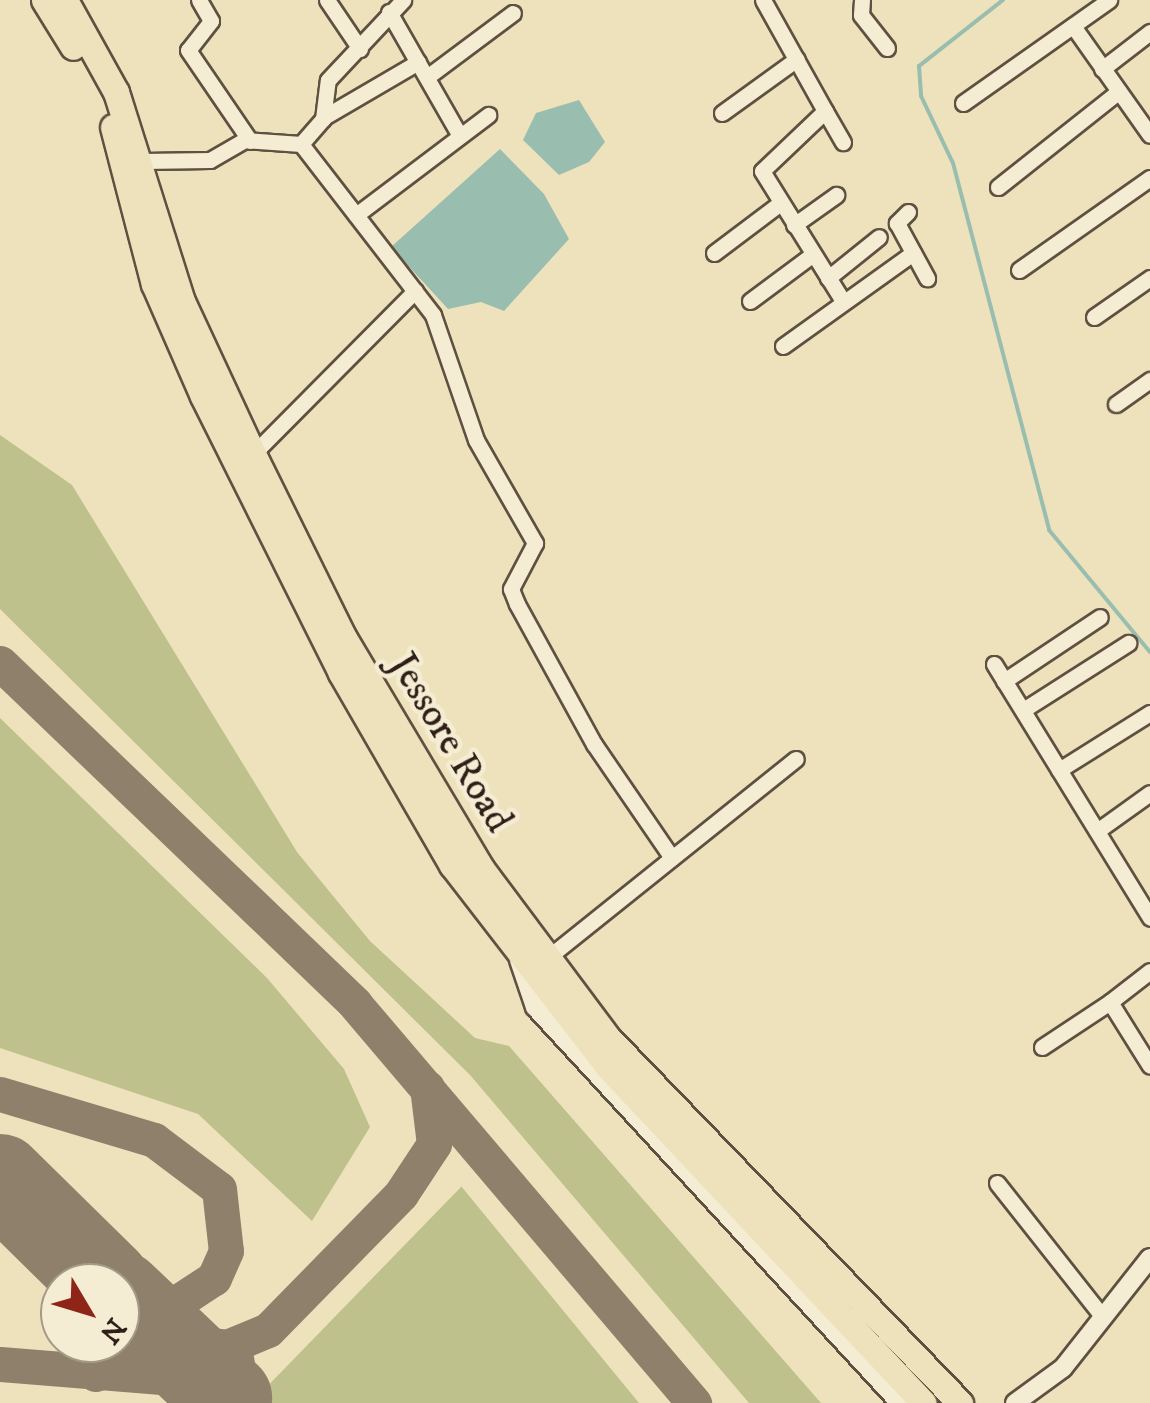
<!DOCTYPE html>
<style>
body{margin:0}
#map{position:relative;width:1150px;height:1403px;overflow:hidden;background:#eee2bc;font-family:"IM FELL DW Pica",serif}
div>[style]{position:absolute}
.green>*{inset:0;background:#bfc18c}
.water>*{inset:0;background:#99beb0}
.stream>*{height:4px;margin:-2px;padding:0 2px;transform-origin:2px;border-radius:2px;background:#99beb0}
.taxiway>*{height:35px;margin:-17.5px;padding:0 17.5px;transform-origin:17.5px;border-radius:17.5px;background:#8e806a}
.runway>*{height:90px;margin:-45px;padding:0 45px;transform-origin:45px;border-radius:45px;background:#8e806a}
.roads{filter:drop-shadow(2px 0 #5f5041) drop-shadow(-2px 0 #5f5041) drop-shadow(0 2px #5f5041) drop-shadow(0 -2px #5f5041)}
.minor>*{height:15px;margin:-7.5px;padding:0 7.5px;transform-origin:7.5px;border-radius:7.5px;background:#f4ecd3}
.tertiary>*{height:18px;margin:-9px;padding:0 9px;transform-origin:9px;border-radius:9px;background:#f4ecd3}
.trunk>*{height:25px;margin:-12.5px;padding:0 12.5px;transform-origin:12.5px;border-radius:12.5px;background:#eee2bc}
span{translate:-50% -50%;white-space:nowrap;text-align:center;line-height:1.15;-webkit-text-stroke:9px #f4ecd3;paint-order:stroke}
.street-label{font-size:40px;color:#2f1f18}
.north{position:absolute;left:40px;top:1263px;width:100px;height:100px;box-sizing:border-box;background:#f4ecd3;border:2px solid #a59a88;border-radius:50%;rotate:128deg;font-size:28px;font-weight:700;line-height:40px;text-align:center;color:#2f1f18}
.north::after{content:'';display:block;margin:auto;width:35px;height:45px;background:#8f2418;clip-path:polygon(50% 0,100% 100%,50% 72%,0 100%)}
</style>
<div id="map">
<div class="green">
<div style="clip-path:polygon(0 435px,72px 485px,297px 852px,370px 941px,475px 1038px,509px 1046px,821px 1403px,749px 1403px,470px 1075px,0 609px)"></div>
<div style="clip-path:polygon(0 718px,267px 978px,344px 1069px,370px 1127px,312px 1221px,198px 1114px,0 1048px)"></div>
<div style="clip-path:polygon(461px 1186px,639px 1403px,251px 1403px,461px 1187px)"></div>
</div>
<div class="water">
<div style="clip-path:polygon(579px 100px,605px 142px,589px 162px,559px 175px,523px 140px,536px 113px)"></div>
<div style="clip-path:polygon(500px 149px,544px 194px,569px 239px,504px 311px,481px 302px,448px 309px,391px 247px)"></div>
</div>
<div class="stream">
<div style="left:1003px;top:0;width:107px;rotate:141.8deg"></div>
<div style="left:919px;top:66px;width:30px;rotate:86deg"></div>
<div style="left:921px;top:96px;width:74px;rotate:64.5deg"></div>
<div style="left:953px;top:163px;width:379px;rotate:75.3deg"></div>
<div style="left:1049px;top:530px;width:158px;rotate:50.4deg"></div>
</div>
<div class="taxiway">
<div style="left:0;top:663px;width:492px;rotate:43.8deg"></div>
<div style="left:355px;top:1004px;width:524px;rotate:49.65deg"></div>
<div style="left:0;top:1094px;width:161px;rotate:16.6deg"></div>
<div style="left:154px;top:1140px;width:81px;rotate:37deg"></div>
<div style="left:219px;top:1189px;width:62px;rotate:83.6deg"></div>
<div style="left:226px;top:1251px;width:30px;rotate:114deg"></div>
<div style="left:214px;top:1278px;width:49px;rotate:146.6deg"></div>
<div style="left:173px;top:1305px;width:47px;rotate:-168.9deg"></div>
<div style="left:124px;top:1299px;width:72px;rotate:35.9deg"></div>
<div style="left:182px;top:1341px;width:45px;rotate:7.6deg"></div>
<div style="left:227px;top:1347px;width:44px;rotate:-22.5deg"></div>
<div style="left:268px;top:1330px;width:190px;rotate:-45.6deg"></div>
<div style="left:401px;top:1194px;width:60px;rotate:-56.6deg"></div>
<div style="left:434px;top:1144px;width:57px;rotate:-97deg"></div>
<div style="left:0;top:1364px;width:199px;rotate:4.6deg"></div>
<div style="left:198px;top:1380px;width:43px;rotate:-26deg"></div>
<div style="left:95px;top:1374px;width:29px;rotate:-18deg"></div>
<div style="left:123px;top:1365px;width:27px;rotate:-56deg"></div>
<div style="left:138px;top:1343px;width:46px;rotate:-107.7deg"></div>
</div>
<div class="runway">
<div style="left:0;top:1179px;width:148px;rotate:44.5deg"></div>
<div style="left:120px;top:1296px;width:148px;rotate:43.6deg"></div>
</div>
<div class="roads">
<div class="minor">
<div style="left:199px;top:0;width:24px;rotate:60deg"></div>
<div style="left:211px;top:21px;width:37px;rotate:128deg"></div>
<div style="left:188px;top:50px;width:110px;rotate:55.7deg"></div>
<div style="left:327px;top:0;width:59px;rotate:56deg"></div>
<div style="left:763px;top:0;width:127px;rotate:60.8deg"></div>
<div style="left:825px;top:111px;width:87px;rotate:136.4deg"></div>
<div style="left:762px;top:171px;width:153px;rotate:58.1deg"></div>
<div style="left:862px;top:0;width:15px;rotate:94deg"></div>
<div style="left:861px;top:15px;width:42px;rotate:51.8deg"></div>
<div style="left:389px;top:12px;width:141px;rotate:60.2deg"></div>
<div style="left:1073px;top:26px;width:133px;rotate:54.8deg"></div>
<div style="left:1102px;top:69px;width:61px;rotate:-37.6deg"></div>
<div style="left:427px;top:77px;width:107px;rotate:-36.7deg"></div>
<div style="left:963px;top:103px;width:179px;rotate:-35.2deg"></div>
<div style="left:825px;top:111px;width:36px;rotate:60deg"></div>
<div style="left:722px;top:113px;width:92px;rotate:-35.8deg"></div>
<div style="left:324px;top:117px;width:109px;rotate:-30.3deg"></div>
<div style="left:301px;top:144px;width:33px;rotate:-49deg"></div>
<div style="left:323px;top:119px;width:39px;rotate:-83deg"></div>
<div style="left:328px;top:80px;width:110px;rotate:-46.8deg"></div>
<div style="left:142px;top:161px;width:68px;rotate:-0.8deg"></div>
<div style="left:210px;top:160px;width:39px;rotate:-30deg"></div>
<div style="left:244px;top:140px;width:57px;rotate:4deg"></div>
<div style="left:301px;top:144px;width:216px;rotate:52.3deg"></div>
<div style="left:433px;top:315px;width:132px;rotate:71deg"></div>
<div style="left:476px;top:440px;width:119px;rotate:60.2deg"></div>
<div style="left:535px;top:543px;width:52px;rotate:117.6deg"></div>
<div style="left:511px;top:589px;width:16px;rotate:68deg"></div>
<div style="left:517px;top:604px;width:160px;rotate:61.2deg"></div>
<div style="left:594px;top:744px;width:138px;rotate:55.6deg"></div>
<div style="left:998px;top:187px;width:154px;rotate:-38.4deg"></div>
<div style="left:908px;top:212px;width:16px;rotate:135deg"></div>
<div style="left:897px;top:223px;width:63px;rotate:61.4deg"></div>
<div style="left:356px;top:215px;width:166px;rotate:-37.1deg"></div>
<div style="left:794px;top:225px;width:52px;rotate:-35.5deg"></div>
<div style="left:714px;top:253px;width:81px;rotate:-37deg"></div>
<div style="left:1019px;top:270px;width:160px;rotate:-35.1deg"></div>
<div style="left:828px;top:278px;width:65px;rotate:-38.8deg"></div>
<div style="left:750px;top:301px;width:77px;rotate:-36.6deg"></div>
<div style="left:1094px;top:317px;width:68px;rotate:-34.9deg"></div>
<div style="left:783px;top:346px;width:160px;rotate:-35.6deg"></div>
<div style="left:1116px;top:404px;width:42px;rotate:-35.2deg"></div>
<div style="left:253px;top:454px;width:230px;rotate:-45.2deg"></div>
<div style="left:994px;top:664px;width:298px;rotate:58.4deg"></div>
<div style="left:1004px;top:681px;width:115px;rotate:-33.7deg"></div>
<div style="left:1023px;top:710px;width:125px;rotate:-32.5deg"></div>
<div style="left:1059px;top:770px;width:107px;rotate:-32.1deg"></div>
<div style="left:1097px;top:831px;width:65px;rotate:-35.6deg"></div>
<div style="left:546px;top:959px;width:320px;rotate:-38.7deg"></div>
<div style="left:1150px;top:971px;width:51px;rotate:142.2deg"></div>
<div style="left:1110px;top:1002px;width:75px;rotate:58deg"></div>
<div style="left:1042px;top:1047px;width:82px;rotate:-33.5deg"></div>
<div style="left:997px;top:1183px;width:169px;rotate:51.7deg"></div>
</div>
<div class="tertiary">
<div style="left:519px;top:960px;width:50px;rotate:71.2deg"></div>
<div style="left:535px;top:1007px;width:539px;rotate:47.33deg"></div>
<div style="left:1015px;top:1403px;width:59px;rotate:-36.1deg"></div>
<div style="left:1063px;top:1368px;width:140px;rotate:-51.7deg"></div>
</div>
<div class="trunk">
<div style="left:44px;top:0;width:55px;rotate:58.3deg"></div>
<div style="left:65px;top:0;width:105px;rotate:61deg"></div>
<div style="left:116px;top:92px;width:219px;rotate:72.5deg"></div>
<div style="left:182px;top:301px;width:169px;rotate:65.1deg"></div>
<div style="left:253px;top:454px;width:205px;rotate:63.7deg"></div>
<div style="left:344px;top:638px;width:268px;rotate:59.2deg"></div>
<div style="left:481px;top:868px;width:214px;rotate:53.2deg"></div>
<div style="left:609px;top:1039px;width:506px;rotate:46.04deg"></div>
<div style="left:113px;top:127px;width:162px;rotate:75.4deg"></div>
<div style="left:154px;top:284px;width:122px;rotate:66.4deg"></div>
<div style="left:203px;top:396px;width:309px;rotate:63.5deg"></div>
<div style="left:341px;top:673px;width:222px;rotate:60deg"></div>
<div style="left:452px;top:865px;width:255px;rotate:52.3deg"></div>
<div style="left:608px;top:1067px;width:461px;rotate:46.8deg"></div>
</div>
</div>
<div class="street-label">
<span style="left:450px;top:743px;rotate:59deg">Jessore Road</span>
</div>
<div class="north">N</div>
</div>
